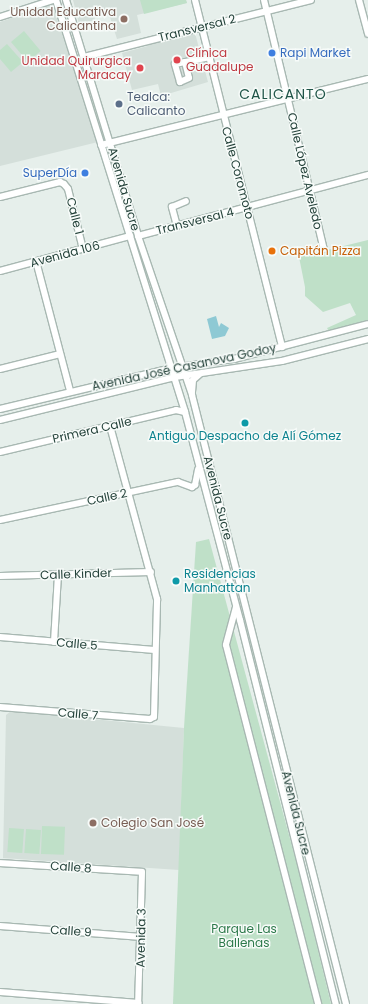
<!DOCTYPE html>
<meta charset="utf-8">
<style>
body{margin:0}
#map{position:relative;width:368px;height:1004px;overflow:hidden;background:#e6efeb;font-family:Poppins,sans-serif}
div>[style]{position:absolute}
.built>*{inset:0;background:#d4dfda}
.green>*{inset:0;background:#bfe0c8;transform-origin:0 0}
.water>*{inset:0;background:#8ec9d4}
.roads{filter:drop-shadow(1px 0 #a8b8b2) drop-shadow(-1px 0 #a8b8b2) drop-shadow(0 1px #a8b8b2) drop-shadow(0 -1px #a8b8b2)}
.minor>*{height:6px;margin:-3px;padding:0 3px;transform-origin:3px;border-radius:3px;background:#fff}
.dots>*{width:11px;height:11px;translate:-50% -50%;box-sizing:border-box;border:2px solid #f7fbf9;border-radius:50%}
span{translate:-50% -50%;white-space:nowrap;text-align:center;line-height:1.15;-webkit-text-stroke:3px #f7fbf9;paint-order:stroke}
.education-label{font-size:12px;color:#785e54}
.right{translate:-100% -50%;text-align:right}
.left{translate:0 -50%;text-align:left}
.street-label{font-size:12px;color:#24423a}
.health-label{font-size:12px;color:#be3a42}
.shop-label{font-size:12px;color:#366cbe}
.service-label{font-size:12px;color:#4e5e75}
.food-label{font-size:12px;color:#c56008}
.culture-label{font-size:12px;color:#0d838f}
.park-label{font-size:12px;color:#2d7a4b}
.quarter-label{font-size:14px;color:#1f5548;letter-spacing:1px}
</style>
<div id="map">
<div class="built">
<div style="clip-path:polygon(73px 0,186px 0,187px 3px,137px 15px,141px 33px,117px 39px,108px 11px,94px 15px,95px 20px,79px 24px)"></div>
<div style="clip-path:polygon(52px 4px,98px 142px,0 166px,0 22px)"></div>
<div style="clip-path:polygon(183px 33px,184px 36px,195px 33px,208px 82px,161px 96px,158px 84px,132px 90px,122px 53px,148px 46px,148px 44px,161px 39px,162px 42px,171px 39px,170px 36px)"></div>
<div style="clip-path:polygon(11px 711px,184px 728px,179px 870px,3px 858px,6px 715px)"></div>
</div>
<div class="green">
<div style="clip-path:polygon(140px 0,186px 0,187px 3px,144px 14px)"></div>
<div style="left:24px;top:31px;width:26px;height:17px;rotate:50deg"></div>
<div style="clip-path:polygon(7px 44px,23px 62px,11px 72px,0 59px,0 50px)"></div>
<div style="clip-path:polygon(368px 240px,368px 326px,331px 335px,327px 328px,356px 315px,350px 303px,323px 312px,305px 296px,305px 287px,299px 257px)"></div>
<div style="clip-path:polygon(209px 539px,299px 872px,331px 1004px,173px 1004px,184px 728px,196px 542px)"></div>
<div style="left:42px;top:826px;width:23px;height:28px;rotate:2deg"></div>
<div style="left:9px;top:828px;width:15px;height:24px;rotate:4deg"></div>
<div style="left:26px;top:829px;width:15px;height:24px;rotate:4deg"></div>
</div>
<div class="water">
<div style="clip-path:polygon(216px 316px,219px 327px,221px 323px,229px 328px,225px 336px,212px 339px,207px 319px)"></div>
</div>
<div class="roads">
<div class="minor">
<div style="left:56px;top:0;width:432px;rotate:72.6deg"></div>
<div style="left:185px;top:412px;width:215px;rotate:75.2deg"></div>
<div style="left:240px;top:620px;width:396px;rotate:76deg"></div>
<div style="left:66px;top:0;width:247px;rotate:73deg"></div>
<div style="left:138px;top:236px;width:168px;rotate:71.2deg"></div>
<div style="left:192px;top:395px;width:628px;rotate:75.81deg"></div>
<div style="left:195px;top:0;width:358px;rotate:75.9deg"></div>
<div style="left:264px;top:0;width:256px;rotate:76.5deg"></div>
<div style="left:359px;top:0;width:35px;rotate:75deg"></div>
<div style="left:0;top:17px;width:56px;rotate:-17.8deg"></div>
<div style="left:84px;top:57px;width:234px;rotate:-14.1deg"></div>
<div style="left:185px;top:62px;width:16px;rotate:76deg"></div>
<div style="left:189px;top:78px;width:10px;rotate:156deg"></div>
<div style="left:180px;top:82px;width:19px;rotate:-106deg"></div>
<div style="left:175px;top:64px;width:36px;rotate:-11deg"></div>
<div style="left:101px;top:145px;width:275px;rotate:-13.9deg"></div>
<div style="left:0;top:197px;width:62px;rotate:-14deg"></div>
<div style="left:60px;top:182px;width:4px;rotate:27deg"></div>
<div style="left:64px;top:184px;width:6px;rotate:51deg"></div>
<div style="left:68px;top:189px;width:62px;rotate:76deg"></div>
<div style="left:177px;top:226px;width:20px;rotate:-105deg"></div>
<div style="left:172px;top:207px;width:15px;rotate:-23deg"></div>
<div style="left:138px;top:236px;width:238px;rotate:-14.9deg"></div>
<div style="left:36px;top:261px;width:134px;rotate:75.3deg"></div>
<div style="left:0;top:271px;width:135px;rotate:-15.1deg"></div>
<div style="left:0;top:369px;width:62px;rotate:-14deg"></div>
<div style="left:192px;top:392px;width:12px;rotate:-85deg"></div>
<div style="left:193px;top:380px;width:9px;rotate:-41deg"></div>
<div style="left:0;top:409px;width:177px;rotate:-13.4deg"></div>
<div style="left:172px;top:368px;width:63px;rotate:-8.3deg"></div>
<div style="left:234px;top:359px;width:138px;rotate:-14.6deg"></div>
<div style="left:0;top:420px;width:180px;rotate:-13.8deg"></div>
<div style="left:175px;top:377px;width:108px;rotate:-8.5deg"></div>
<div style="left:282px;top:361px;width:89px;rotate:-14.3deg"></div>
<div style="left:0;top:452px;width:181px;rotate:-13.4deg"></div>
<div style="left:176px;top:410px;width:9px;rotate:13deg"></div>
<div style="left:0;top:520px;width:182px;rotate:-12.1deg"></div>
<div style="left:178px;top:482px;width:15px;rotate:20deg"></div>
<div style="left:192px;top:487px;width:4px;rotate:-34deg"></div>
<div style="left:195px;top:485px;width:16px;rotate:-79deg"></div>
<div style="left:0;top:576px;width:151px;rotate:-1.5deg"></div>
<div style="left:236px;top:607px;width:39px;rotate:105deg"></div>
<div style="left:226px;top:645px;width:371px;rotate:75.6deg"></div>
<div style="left:0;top:637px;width:155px;rotate:4.8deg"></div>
<div style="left:54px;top:642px;width:67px;rotate:-86.6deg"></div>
<div style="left:0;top:707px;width:150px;rotate:4.6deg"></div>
<div style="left:150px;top:719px;width:4px;rotate:-27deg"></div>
<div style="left:154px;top:717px;width:118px;rotate:-88.5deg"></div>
<div style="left:157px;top:599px;width:179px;rotate:-105.2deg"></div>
<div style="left:0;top:863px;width:142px;rotate:3.6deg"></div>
<div style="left:142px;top:872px;width:132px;rotate:91.7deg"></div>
<div style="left:0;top:926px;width:142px;rotate:4.4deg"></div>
<div style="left:0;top:992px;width:139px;rotate:4.5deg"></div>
</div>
</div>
<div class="dots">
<div style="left:124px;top:19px;background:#8d6e63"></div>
<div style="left:272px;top:53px;background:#3f7fe0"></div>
<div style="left:177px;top:60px;background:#e0444e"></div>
<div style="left:140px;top:68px;background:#e0444e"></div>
<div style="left:119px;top:104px;background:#5c6f8a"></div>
<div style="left:85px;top:173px;background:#3f7fe0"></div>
<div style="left:272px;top:251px;background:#e8710a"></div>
<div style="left:245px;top:423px;background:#0f9aa8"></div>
<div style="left:176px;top:581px;background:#0f9aa8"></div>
<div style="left:93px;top:823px;background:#8d6e63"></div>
</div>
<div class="education-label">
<span class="right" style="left:116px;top:19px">Unidad Educativa<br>Calicantina</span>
<span class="left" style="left:101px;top:823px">Colegio San José</span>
</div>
<div class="street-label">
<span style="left:197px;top:28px;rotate:-14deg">Transversal 2</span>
<span style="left:305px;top:171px;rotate:77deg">Calle López Aveledo</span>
<span style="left:238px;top:173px;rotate:75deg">Calle Coromoto</span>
<span style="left:124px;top:189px;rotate:74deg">Avenida Sucre</span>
<span style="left:75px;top:216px;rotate:76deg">Calle 1</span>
<span style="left:195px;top:221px;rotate:-14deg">Transversal 4</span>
<span style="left:65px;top:254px;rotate:-15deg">Avenida 106</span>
<span style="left:184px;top:367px;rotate:-12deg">Avenida José Casanova Godoy</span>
<span style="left:92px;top:430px;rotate:-13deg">Primera Calle</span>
<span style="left:107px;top:497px;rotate:-12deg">Calle 2</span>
<span style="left:218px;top:498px;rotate:76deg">Avenida Sucre</span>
<span style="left:76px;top:574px;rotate:-2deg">Calle Kinder</span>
<span style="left:77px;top:644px;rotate:5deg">Calle 5</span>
<span style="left:78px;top:714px;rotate:5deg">Calle 7</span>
<span style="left:296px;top:813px;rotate:76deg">Avenida Sucre</span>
<span style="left:71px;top:867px;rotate:4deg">Calle 8</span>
<span style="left:71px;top:931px;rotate:4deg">Calle 9</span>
<span style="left:141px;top:938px;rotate:-89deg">Avenida 3</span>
</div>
<div class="health-label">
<span class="left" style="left:186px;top:60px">Clínica<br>Guadalupe</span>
<span class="right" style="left:131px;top:68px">Unidad Quirurgica<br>Maracay</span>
</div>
<div class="shop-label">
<span class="left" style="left:280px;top:53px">Rapi Market</span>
<span class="right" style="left:77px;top:173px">SuperDía</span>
</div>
<div class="service-label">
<span class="left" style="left:127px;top:104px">Tealca:<br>Calicanto</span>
</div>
<div class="food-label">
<span class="left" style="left:280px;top:251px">Capitán Pizza</span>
</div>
<div class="culture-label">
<span style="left:245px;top:436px">Antiguo Despacho de Alí Gómez</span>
<span class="left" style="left:184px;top:581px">Residencias<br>Manhattan</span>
</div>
<div class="park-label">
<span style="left:244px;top:936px">Parque Las<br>Ballenas</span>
</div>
<div class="quarter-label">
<span style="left:283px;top:94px">CALICANTO</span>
</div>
</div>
